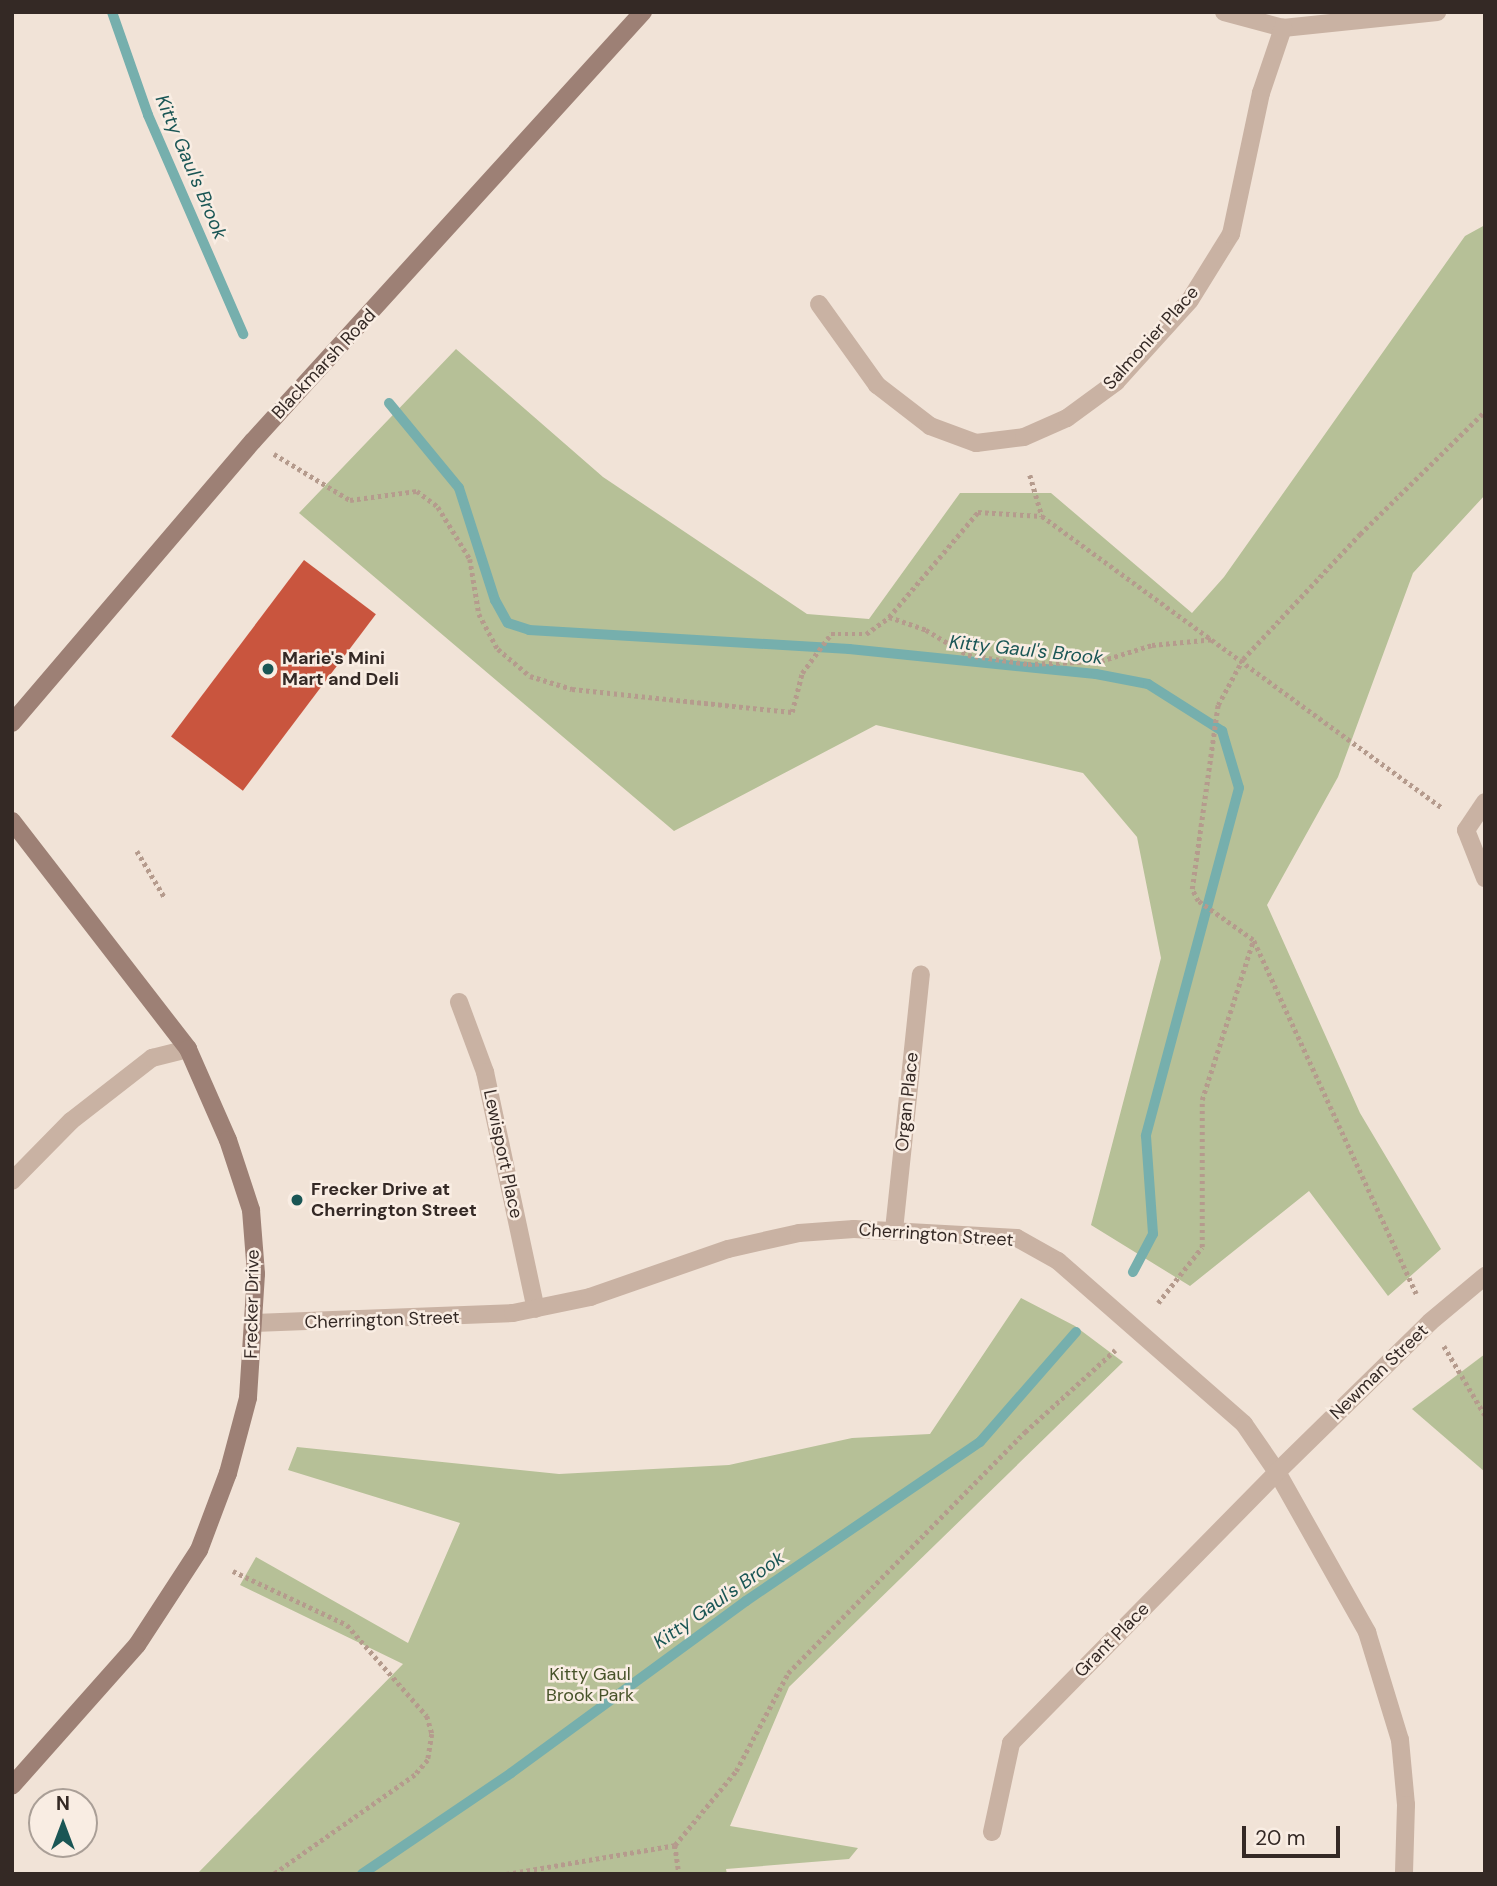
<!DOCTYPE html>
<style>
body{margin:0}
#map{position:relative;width:1497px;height:1886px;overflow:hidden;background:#f1e3d7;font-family:"DM Sans",sans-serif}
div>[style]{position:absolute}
.green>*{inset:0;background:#b6c097}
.stream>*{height:10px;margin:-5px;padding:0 5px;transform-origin:5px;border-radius:5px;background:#76afad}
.building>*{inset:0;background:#c9553e;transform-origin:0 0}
.path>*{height:4.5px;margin-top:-2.25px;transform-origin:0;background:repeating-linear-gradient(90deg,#b59b8d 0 3.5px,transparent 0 7px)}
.street>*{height:18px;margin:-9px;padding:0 9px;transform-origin:9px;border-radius:9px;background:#c9b2a3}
.secondary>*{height:18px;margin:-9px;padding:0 9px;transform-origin:9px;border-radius:9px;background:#9d8075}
.dots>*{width:19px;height:19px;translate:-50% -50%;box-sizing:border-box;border:4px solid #f9ede3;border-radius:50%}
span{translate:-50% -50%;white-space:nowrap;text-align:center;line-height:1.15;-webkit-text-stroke:5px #f9ede3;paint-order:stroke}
.street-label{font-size:18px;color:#342925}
.poi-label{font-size:18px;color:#342925;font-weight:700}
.left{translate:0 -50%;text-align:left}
.park-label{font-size:18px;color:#475329}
.water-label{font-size:19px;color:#1a5655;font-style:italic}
.frame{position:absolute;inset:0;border:14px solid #342925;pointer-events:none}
.north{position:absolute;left:28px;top:1788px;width:70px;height:70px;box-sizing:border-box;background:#f9ede3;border:2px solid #aa9f97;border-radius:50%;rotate:0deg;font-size:19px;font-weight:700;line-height:28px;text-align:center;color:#342925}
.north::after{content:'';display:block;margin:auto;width:24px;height:32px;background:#1a5655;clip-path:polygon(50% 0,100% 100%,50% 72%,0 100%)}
.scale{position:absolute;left:1242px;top:1826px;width:98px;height:32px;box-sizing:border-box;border:4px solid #342925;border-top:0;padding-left:9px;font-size:21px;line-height:24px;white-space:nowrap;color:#342925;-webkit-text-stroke:5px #f9ede3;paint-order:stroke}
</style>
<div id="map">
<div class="green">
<div style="clip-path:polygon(1485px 225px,1485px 495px,1413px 573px,1338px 777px,1267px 905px,1360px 1113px,1441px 1249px,1388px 1296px,1309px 1191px,1190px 1286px,1091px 1225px,1161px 958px,1137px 837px,1083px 773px,876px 725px,674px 831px,299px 513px,456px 349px,603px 477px,807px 614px,869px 619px,960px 493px,1051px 493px,1192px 613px,1224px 577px,1465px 236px)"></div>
<div style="clip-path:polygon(1021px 1298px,1075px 1326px,1123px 1362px,789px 1687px,730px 1826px,858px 1848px,849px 1859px,726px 1869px,727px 1874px,197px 1874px,403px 1664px,240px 1585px,256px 1557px,408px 1643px,460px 1523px,288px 1470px,297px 1447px,559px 1474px,729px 1465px,852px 1438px,930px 1434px)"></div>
<div style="clip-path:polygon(1485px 1354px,1485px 1472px,1412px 1409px)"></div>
</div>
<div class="stream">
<div style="left:112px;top:12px;width:109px;rotate:70.7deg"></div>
<div style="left:148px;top:115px;width:239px;rotate:66.5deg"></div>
<div style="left:389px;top:403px;width:110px;rotate:50.5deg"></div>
<div style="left:459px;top:488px;width:118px;rotate:72.2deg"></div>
<div style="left:495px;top:600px;width:26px;rotate:61deg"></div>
<div style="left:508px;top:623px;width:22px;rotate:18deg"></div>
<div style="left:529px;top:630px;width:321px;rotate:3.4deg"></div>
<div style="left:849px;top:649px;width:248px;rotate:5.8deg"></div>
<div style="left:1096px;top:674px;width:53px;rotate:10.9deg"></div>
<div style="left:1148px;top:684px;width:88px;rotate:32.4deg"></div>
<div style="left:1222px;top:731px;width:59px;rotate:73.4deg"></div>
<div style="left:1239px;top:788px;width:360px;rotate:105deg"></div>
<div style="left:1146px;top:1136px;width:98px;rotate:85.9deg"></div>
<div style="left:1153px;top:1234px;width:43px;rotate:117.8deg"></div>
<div style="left:362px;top:1874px;width:180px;rotate:-34.1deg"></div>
<div style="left:511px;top:1773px;width:291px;rotate:-36.2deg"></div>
<div style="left:746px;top:1601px;width:283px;rotate:-34.2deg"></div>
<div style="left:980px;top:1442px;width:146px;rotate:-48.9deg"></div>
</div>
<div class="building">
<div style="left:304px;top:560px;width:90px;height:221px;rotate:37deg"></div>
</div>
<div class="path">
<div style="left:274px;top:454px;width:89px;rotate:31.2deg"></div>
<div style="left:350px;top:500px;width:68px;rotate:-7.7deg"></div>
<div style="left:417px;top:491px;width:26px;rotate:37deg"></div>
<div style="left:438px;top:507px;width:61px;rotate:58.4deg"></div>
<div style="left:470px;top:559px;width:56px;rotate:80.7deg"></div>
<div style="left:479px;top:614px;width:40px;rotate:62deg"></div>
<div style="left:498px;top:649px;width:42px;rotate:40.2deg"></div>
<div style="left:530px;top:676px;width:44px;rotate:17.2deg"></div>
<div style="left:572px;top:689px;width:221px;rotate:6deg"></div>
<div style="left:792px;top:712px;width:40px;rotate:-75.6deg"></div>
<div style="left:802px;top:673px;width:49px;rotate:-53.4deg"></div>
<div style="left:831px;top:634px;width:35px"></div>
<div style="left:866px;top:634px;width:29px;rotate:-36deg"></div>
<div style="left:889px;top:617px;width:39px;rotate:19deg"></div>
<div style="left:926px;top:630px;width:49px;rotate:30.8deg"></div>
<div style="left:968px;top:655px;width:61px;rotate:8.5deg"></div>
<div style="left:1028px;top:664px;width:73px;rotate:-2.4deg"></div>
<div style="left:1101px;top:661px;width:53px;rotate:-17.4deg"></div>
<div style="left:1152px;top:645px;width:63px;rotate:-5.4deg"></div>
<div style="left:1030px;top:475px;width:43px;rotate:73.7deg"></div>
<div style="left:1042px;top:516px;width:494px;rotate:36.1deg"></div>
<div style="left:889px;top:617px;width:138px;rotate:-49.7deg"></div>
<div style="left:978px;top:512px;width:64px;rotate:3.6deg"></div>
<div style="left:137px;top:851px;width:55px;rotate:59.2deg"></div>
<div style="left:1416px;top:1294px;width:390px;rotate:-114.7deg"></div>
<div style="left:1253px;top:940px;width:67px;rotate:-144.7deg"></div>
<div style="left:1198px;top:901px;width:13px;rotate:-117deg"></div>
<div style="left:1192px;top:889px;width:186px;rotate:-82deg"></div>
<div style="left:1218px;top:705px;width:52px;rotate:-61.5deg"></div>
<div style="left:1243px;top:659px;width:171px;rotate:-46.9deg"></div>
<div style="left:1360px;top:534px;width:175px;rotate:-44.5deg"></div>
<div style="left:1158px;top:1303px;width:71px;rotate:-51.8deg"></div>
<div style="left:1202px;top:1247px;width:147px;rotate:-90deg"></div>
<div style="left:1202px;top:1100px;width:167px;rotate:-72.2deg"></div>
<div style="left:1444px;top:1346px;width:80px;rotate:59.3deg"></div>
<div style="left:233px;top:1571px;width:126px;rotate:25.3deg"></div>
<div style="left:347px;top:1625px;width:121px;rotate:48.7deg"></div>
<div style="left:427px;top:1716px;width:19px;rotate:74deg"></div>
<div style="left:432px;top:1734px;width:26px;rotate:99deg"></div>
<div style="left:428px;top:1760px;width:20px;rotate:131deg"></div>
<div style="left:415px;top:1775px;width:172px;rotate:144.9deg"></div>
<div style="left:675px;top:1845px;width:29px;rotate:82deg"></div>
<div style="left:506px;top:1874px;width:171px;rotate:-9.7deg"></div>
<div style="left:675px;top:1845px;width:96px;rotate:-50.5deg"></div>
<div style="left:736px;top:1771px;width:111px;rotate:-62deg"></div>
<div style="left:788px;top:1673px;width:338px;rotate:-45.5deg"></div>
<div style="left:1025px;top:1432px;width:122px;rotate:-42.3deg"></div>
</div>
<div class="street">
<div style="left:1224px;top:12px;width:61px;rotate:15.2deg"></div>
<div style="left:1283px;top:28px;width:155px;rotate:-5.9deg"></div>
<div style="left:819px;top:304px;width:100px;rotate:54.4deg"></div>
<div style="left:877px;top:385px;width:67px;rotate:37.7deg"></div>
<div style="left:930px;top:426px;width:49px;rotate:20.3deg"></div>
<div style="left:976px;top:443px;width:48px;rotate:-7.1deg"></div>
<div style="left:1024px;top:437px;width:47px;rotate:-23.8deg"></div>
<div style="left:1067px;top:418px;width:61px;rotate:-36.3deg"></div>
<div style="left:1116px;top:382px;width:110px;rotate:-47.9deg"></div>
<div style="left:1190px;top:300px;width:78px;rotate:-58.2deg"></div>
<div style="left:1231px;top:234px;width:144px;rotate:-78deg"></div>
<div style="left:1261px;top:93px;width:69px;rotate:-71.3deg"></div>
<div style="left:1485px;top:802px;width:34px;rotate:124deg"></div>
<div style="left:1466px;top:830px;width:52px;rotate:68.4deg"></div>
<div style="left:459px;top:1002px;width:75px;rotate:69.6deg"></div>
<div style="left:485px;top:1072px;width:242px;rotate:77.9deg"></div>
<div style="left:12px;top:1181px;width:84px;rotate:-45.5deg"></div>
<div style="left:71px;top:1121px;width:103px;rotate:-37.9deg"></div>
<div style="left:152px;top:1058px;width:37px;rotate:-14deg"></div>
<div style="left:894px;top:1230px;width:257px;rotate:-84deg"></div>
<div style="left:254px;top:1323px;width:259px;rotate:-2.2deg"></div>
<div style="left:513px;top:1313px;width:79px;rotate:-11.7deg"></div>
<div style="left:590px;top:1297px;width:146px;rotate:-19.2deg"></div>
<div style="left:728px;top:1249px;width:73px;rotate:-12.7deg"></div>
<div style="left:799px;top:1233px;width:55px;rotate:-4.2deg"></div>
<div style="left:854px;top:1229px;width:163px;rotate:3.2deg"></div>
<div style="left:1017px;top:1238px;width:47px;rotate:29.3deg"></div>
<div style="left:1058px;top:1261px;width:247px;rotate:41.2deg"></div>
<div style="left:1244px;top:1424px;width:58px;rotate:55.5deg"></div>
<div style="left:1277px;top:1472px;width:184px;rotate:60.6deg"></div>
<div style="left:1367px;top:1632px;width:113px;rotate:73deg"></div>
<div style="left:1400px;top:1740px;width:65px;rotate:84.7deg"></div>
<div style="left:1406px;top:1805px;width:69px;rotate:91.7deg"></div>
<div style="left:992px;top:1832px;width:91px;rotate:-77.9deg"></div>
<div style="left:1011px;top:1743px;width:380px;rotate:-45.5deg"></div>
<div style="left:1277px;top:1472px;width:214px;rotate:-44.4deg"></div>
<div style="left:1430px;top:1322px;width:72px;rotate:-39.9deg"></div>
</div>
<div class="secondary">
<div style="left:12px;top:723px;width:371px;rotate:-49.5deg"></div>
<div style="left:253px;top:441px;width:580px;rotate:-47.73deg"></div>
<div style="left:12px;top:821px;width:288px;rotate:52.3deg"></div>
<div style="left:188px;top:1049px;width:99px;rotate:66.3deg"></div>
<div style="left:228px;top:1140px;width:74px;rotate:71.8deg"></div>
<div style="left:251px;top:1210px;width:64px;rotate:85.5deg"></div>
<div style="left:256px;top:1274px;width:124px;rotate:93.7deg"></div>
<div style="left:248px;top:1398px;width:78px;rotate:104.9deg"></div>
<div style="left:228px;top:1473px;width:82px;rotate:110.6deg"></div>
<div style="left:199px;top:1550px;width:113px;rotate:123.1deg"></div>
<div style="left:137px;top:1645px;width:188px;rotate:131.6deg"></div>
</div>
<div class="dots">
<div style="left:268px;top:669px;background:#1a5655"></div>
<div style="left:297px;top:1200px;background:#1a5655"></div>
</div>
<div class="street-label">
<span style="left:1151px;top:338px;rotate:-48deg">Salmonier Place</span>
<span style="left:324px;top:364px;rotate:-47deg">Blackmarsh Road</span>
<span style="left:907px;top:1102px;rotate:-84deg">Organ Place</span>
<span style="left:503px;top:1154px;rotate:78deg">Lewisport Place</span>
<span style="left:936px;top:1235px;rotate:4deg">Cherrington Street</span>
<span style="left:252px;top:1304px;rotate:-89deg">Frecker Drive</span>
<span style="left:382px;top:1320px;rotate:-2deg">Cherrington Street</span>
<span style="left:1379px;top:1372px;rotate:-44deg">Newman Street</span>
<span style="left:1112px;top:1640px;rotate:-45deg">Grant Place</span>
</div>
<div class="poi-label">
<span class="left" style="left:282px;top:669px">Marie's Mini<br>Mart and Deli</span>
<span class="left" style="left:311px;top:1200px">Frecker Drive at<br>Cherrington Street</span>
</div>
<div class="park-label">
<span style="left:590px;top:1685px">Kitty Gaul<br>Brook Park</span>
</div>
<div class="water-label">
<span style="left:191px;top:167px;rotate:67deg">Kitty Gaul's Brook</span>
<span style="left:1026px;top:650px;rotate:6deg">Kitty Gaul's Brook</span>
<span style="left:719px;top:1600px;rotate:-35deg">Kitty Gaul's Brook</span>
</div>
<div class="frame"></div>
<div class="north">N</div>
<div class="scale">20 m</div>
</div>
